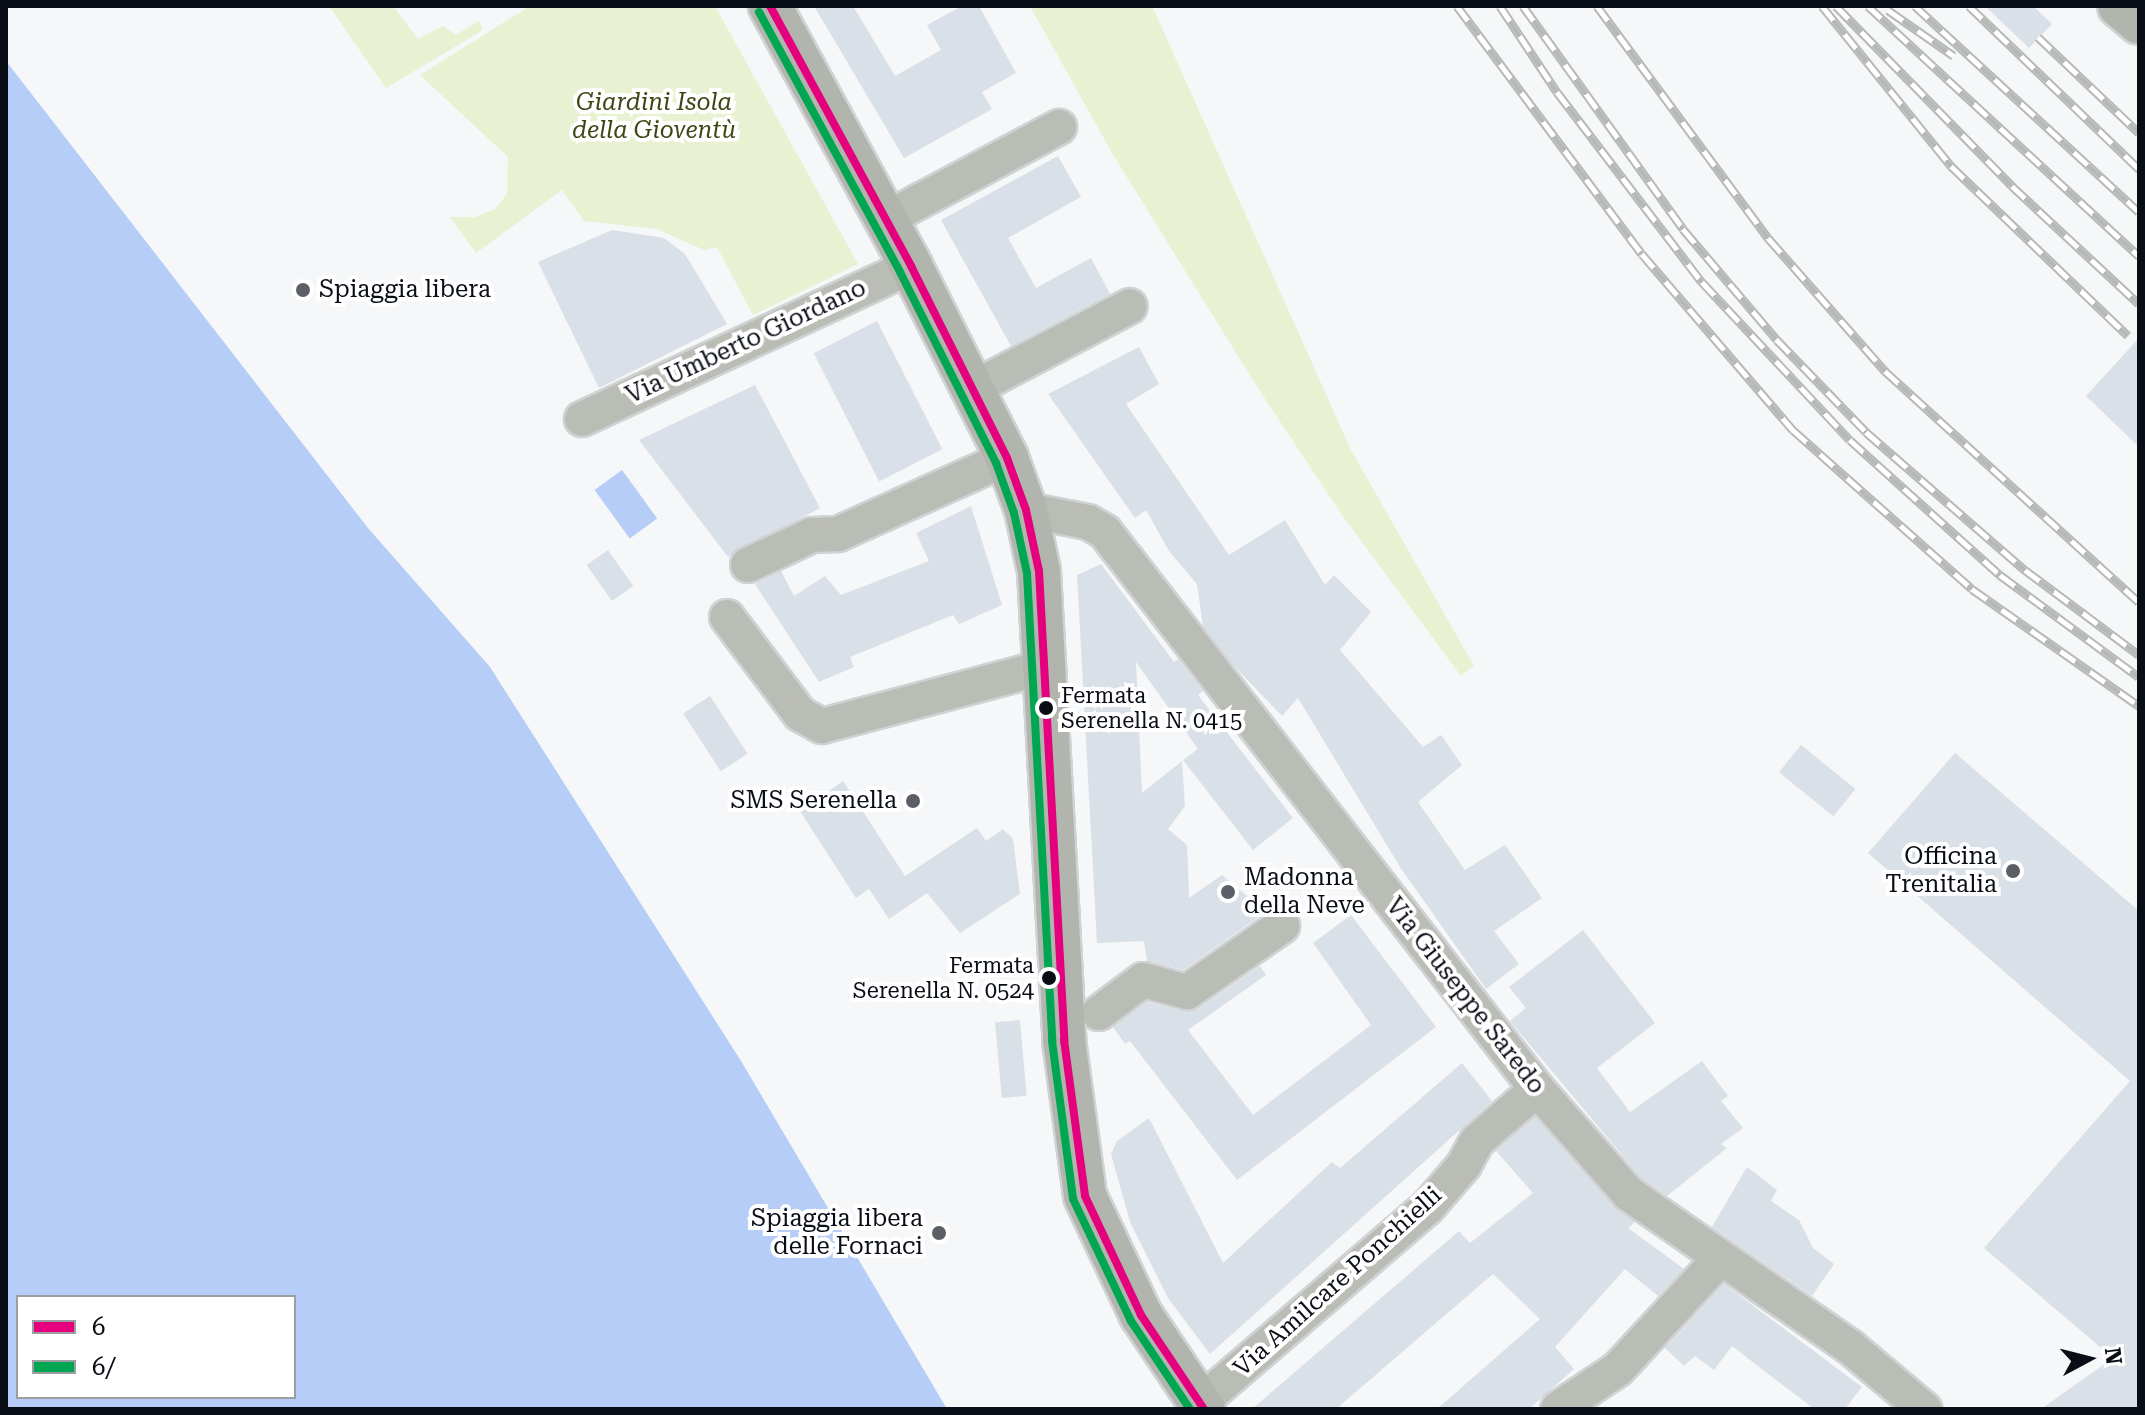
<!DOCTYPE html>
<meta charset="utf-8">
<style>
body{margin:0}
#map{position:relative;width:2145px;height:1415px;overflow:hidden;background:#f5f7f9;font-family:"Roboto Serif",serif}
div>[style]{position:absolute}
.green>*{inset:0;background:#e8f1d1}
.water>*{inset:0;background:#b5cdf7;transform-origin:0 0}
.building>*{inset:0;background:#dae0e7;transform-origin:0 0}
.roads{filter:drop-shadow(2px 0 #d0d2d4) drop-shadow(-2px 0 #d0d2d4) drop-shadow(0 2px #d0d2d4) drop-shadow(0 -2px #d0d2d4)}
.minor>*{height:34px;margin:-17px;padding:0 17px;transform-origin:17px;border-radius:17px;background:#babcb6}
.major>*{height:42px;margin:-21px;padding:0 21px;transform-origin:21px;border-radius:21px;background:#b2b5ad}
.rail>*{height:9px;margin-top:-4.5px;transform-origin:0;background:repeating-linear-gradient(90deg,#fff 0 18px,#b7b9b7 0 36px);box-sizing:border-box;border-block:2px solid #b7b9b7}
.bus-1>*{height:8px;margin:-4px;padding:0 4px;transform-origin:4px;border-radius:4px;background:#e5007d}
.bus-2>*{height:8px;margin:-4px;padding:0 4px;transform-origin:4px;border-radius:4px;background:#00a651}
.dots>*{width:22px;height:22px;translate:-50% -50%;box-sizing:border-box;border:4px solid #fff;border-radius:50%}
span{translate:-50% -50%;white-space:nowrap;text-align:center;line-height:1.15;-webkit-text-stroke:8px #fff;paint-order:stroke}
.bus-label{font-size:22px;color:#090d15}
.left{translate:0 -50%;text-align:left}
.right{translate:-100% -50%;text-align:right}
.park-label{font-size:24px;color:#3e4714;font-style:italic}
.poi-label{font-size:24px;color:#090d15}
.street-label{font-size:24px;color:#090d15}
.frame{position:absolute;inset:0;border:8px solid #090d15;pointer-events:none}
.legend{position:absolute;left:16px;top:1295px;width:280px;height:104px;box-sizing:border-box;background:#fff;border:2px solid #9d9ea1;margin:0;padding:10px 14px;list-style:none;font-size:24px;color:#090d15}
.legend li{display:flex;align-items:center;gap:16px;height:40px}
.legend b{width:40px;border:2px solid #9d9ea1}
.north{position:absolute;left:2049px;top:1319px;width:80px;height:80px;-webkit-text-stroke:6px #fff;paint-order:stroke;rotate:83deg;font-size:22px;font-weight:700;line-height:32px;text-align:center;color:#090d15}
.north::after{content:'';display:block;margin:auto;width:28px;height:36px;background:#090d15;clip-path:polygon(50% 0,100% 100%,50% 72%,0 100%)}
</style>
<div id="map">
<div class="green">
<div style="clip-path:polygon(329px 6px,393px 6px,418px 39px,443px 26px,456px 35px,479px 21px,483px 30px,386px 88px)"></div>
<div style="clip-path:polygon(530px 6px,715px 6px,858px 264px,753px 315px,717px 247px,704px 250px,657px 229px,584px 221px,562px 190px,476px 253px,450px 217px,475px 217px,495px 209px,507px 194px,508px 157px,420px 75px)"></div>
<div style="clip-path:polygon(1030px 6px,1152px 6px,1351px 450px,1474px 666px,1461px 676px,1342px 515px,1256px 385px,1112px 153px)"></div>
</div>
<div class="water">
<div style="clip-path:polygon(evenodd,6px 61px,368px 528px,490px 667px,741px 1061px,947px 1409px,6px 1409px,6px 61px,18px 1297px,294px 1297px,294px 1397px,18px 1397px,18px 1297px)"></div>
<div style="left:622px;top:470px;width:60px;height:34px;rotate:54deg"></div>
</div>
<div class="building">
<div style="clip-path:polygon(814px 6px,853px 6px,895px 76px,941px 50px,927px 25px,962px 6px,979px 6px,1016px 73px,982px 92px,992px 109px,904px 158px)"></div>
<div style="clip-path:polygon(1985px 6px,2033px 6px,2052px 24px,2029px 48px)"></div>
<div style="clip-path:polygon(1058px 156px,1081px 197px,1008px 238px,1036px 288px,1091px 258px,1110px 294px,1011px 346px,941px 220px)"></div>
<div style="clip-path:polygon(612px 230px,664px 238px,685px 254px,727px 324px,599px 388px,538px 262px)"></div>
<div style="left:877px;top:321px;width:144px;height:71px;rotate:63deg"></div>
<div style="clip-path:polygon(2139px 338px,2139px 447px,2086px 396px)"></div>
<div style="clip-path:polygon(1139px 347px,1159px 384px,1126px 404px,1229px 555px,1285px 520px,1325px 585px,1334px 575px,1371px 612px,1340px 650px,1423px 747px,1441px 735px,1462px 765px,1418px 802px,1465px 870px,1505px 845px,1542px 898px,1494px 931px,1519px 964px,1486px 989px,1400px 867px,1298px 698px,1282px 716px,1234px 666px,1203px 626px,1197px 584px,1169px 551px,1146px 510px,1135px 518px,1048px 394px)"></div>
<div style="clip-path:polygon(755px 385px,820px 508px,728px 557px,639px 440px)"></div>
<div style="clip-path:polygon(971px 506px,1002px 605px,959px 624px,953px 615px,850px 657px,854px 667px,819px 682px,755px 584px,781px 571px,794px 596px,825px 576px,841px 595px,929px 561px,916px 533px)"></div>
<div style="left:608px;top:550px;width:44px;height:26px;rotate:55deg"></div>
<div style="clip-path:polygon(1101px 564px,1174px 662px,1178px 659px,1203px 691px,1198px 695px,1293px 818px,1253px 850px,1183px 760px,1198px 749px,1136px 662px,1142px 793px,1182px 761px,1185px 806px,1168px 829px,1187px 845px,1189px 898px,1222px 875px,1266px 912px,1183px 970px,1147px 961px,1144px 941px,1097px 943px,1077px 575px)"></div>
<div style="left:710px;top:696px;width:69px;height:32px;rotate:57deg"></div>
<div style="left:1801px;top:745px;width:70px;height:35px;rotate:39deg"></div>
<div style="clip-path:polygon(1955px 753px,2139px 911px,2139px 1409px,2041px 1409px,2113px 1358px,1984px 1248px,2130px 1081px,1868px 853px)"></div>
<div style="clip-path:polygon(843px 781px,905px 876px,977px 828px,986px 841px,1003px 829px,1013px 839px,1020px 894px,960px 933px,927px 893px,889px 919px,869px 889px,856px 898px,800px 811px)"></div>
<div style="clip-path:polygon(1351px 915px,1436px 1027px,1237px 1180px,1130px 1041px,1125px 1044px,1113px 1027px,1147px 1002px,1182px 1011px,1198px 1009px,1260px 966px,1266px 975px,1188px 1030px,1253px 1115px,1371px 1025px,1313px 943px)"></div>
<div style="clip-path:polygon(1583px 930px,1655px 1023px,1597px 1068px,1630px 1112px,1702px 1061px,1728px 1096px,1721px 1101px,1743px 1128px,1721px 1144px,1727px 1148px,1667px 1196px,1642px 1179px,1510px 1021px,1526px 1008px,1509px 987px)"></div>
<div style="left:1020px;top:1020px;width:76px;height:25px;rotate:85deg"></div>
<div style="clip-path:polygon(1462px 1063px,1492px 1101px,1210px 1354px,1168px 1298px,1130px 1222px,1111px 1154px,1117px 1141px,1149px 1118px,1223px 1263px,1332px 1162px,1340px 1168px)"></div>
<div style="clip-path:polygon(1535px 1117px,1614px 1207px,1635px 1222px,1628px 1228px,1684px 1269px,1658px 1296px,1625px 1269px,1555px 1347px,1574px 1369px,1529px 1409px,1437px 1409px,1540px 1319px,1493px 1274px,1336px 1409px,1252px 1409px,1459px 1231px,1470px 1243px,1533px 1193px,1496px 1151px)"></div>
<div style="clip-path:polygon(1747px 1167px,1777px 1190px,1771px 1201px,1799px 1220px,1813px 1248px,1834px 1264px,1812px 1296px,1712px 1227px)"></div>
<div style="clip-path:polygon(1724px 1284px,1862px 1387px,1845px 1409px,1814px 1409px,1732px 1346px,1714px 1370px,1695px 1356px,1684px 1366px,1665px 1348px)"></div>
</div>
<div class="roads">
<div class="minor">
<div style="left:886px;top:219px;width:196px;rotate:-28deg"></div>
<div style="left:972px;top:389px;width:178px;rotate:-27.7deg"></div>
<div style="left:582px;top:419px;width:363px;rotate:-24.9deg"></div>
<div style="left:1026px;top:510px;width:63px;rotate:11deg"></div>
<div style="left:1088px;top:522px;width:20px;rotate:30deg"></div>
<div style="left:1105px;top:532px;width:705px;rotate:52.2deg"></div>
<div style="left:1537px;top:1089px;width:140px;rotate:48.8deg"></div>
<div style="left:1629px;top:1194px;width:269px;rotate:34.7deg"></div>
<div style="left:1850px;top:1347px;width:97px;rotate:40deg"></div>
<div style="left:748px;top:565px;width:71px;rotate:-25.1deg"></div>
<div style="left:812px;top:535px;width:26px;rotate:-2deg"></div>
<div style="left:838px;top:534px;width:185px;rotate:-24.2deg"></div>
<div style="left:727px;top:617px;width:121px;rotate:53deg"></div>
<div style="left:800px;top:714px;width:25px;rotate:29deg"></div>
<div style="left:822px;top:726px;width:231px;rotate:-14.8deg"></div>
<div style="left:1099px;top:1013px;width:55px;rotate:-36.9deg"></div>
<div style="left:1143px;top:980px;width:46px;rotate:15.3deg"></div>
<div style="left:1187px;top:992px;width:116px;rotate:-34.8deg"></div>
<div style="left:1200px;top:1403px;width:299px;rotate:-40.7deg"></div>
<div style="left:1427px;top:1208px;width:57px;rotate:-49.3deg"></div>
<div style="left:1464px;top:1165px;width:27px;rotate:-62deg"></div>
<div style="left:1477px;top:1141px;width:79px;rotate:-40.9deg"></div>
<div style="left:1558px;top:1409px;width:72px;rotate:-33.7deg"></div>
<div style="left:1618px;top:1369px;width:149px;rotate:-47.2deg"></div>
</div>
<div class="major">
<div style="left:770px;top:6px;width:296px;rotate:61.5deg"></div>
<div style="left:911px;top:266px;width:215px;rotate:63.4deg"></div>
<div style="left:1007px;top:458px;width:55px;rotate:69.9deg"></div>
<div style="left:1026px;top:510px;width:62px;rotate:78deg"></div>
<div style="left:1039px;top:571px;width:470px;rotate:86.9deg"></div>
<div style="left:1064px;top:1040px;width:157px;rotate:82.3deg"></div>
<div style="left:1085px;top:1196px;width:132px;rotate:64.8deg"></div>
<div style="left:1141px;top:1315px;width:113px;rotate:56.2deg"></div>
<div style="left:2119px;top:6px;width:26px;rotate:40deg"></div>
</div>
</div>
<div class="rail">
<div style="left:1457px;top:6px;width:309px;rotate:53.3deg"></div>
<div style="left:1642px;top:254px;width:232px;rotate:49.4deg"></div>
<div style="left:1793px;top:430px;width:239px;rotate:41.6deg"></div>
<div style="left:1972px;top:589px;width:204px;rotate:35deg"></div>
<div style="left:1500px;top:6px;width:103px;rotate:56.5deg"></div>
<div style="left:1557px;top:92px;width:239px;rotate:52.7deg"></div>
<div style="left:1702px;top:282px;width:216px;rotate:46.9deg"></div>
<div style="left:1850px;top:440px;width:202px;rotate:42deg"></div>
<div style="left:2000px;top:575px;width:172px;rotate:36.3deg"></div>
<div style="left:1523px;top:6px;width:274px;rotate:54.3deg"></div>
<div style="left:1683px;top:229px;width:145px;rotate:49.7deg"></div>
<div style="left:1777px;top:340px;width:128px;rotate:45.9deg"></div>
<div style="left:1866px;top:432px;width:211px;rotate:41deg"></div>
<div style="left:2025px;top:570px;width:142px;rotate:36.7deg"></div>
<div style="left:1597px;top:6px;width:290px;rotate:53.6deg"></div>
<div style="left:1769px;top:239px;width:176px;rotate:48.7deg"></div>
<div style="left:1885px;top:371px;width:343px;rotate:42.3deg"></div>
<div style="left:1822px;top:6px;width:206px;rotate:51.1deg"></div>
<div style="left:1951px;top:166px;width:245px;rotate:43.8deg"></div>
<div style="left:1836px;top:6px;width:252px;rotate:45.6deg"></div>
<div style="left:2012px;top:186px;width:173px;rotate:42.9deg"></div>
<div style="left:1868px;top:6px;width:369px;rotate:42.7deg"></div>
<div style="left:1915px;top:6px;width:304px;rotate:42.6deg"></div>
<div style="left:1969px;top:6px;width:236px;rotate:43.8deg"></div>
<div style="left:1888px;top:10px;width:80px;rotate:34.9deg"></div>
<div style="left:2038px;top:37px;width:139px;rotate:43.5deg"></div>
</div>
<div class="bus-1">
<div style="left:770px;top:6px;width:296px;rotate:61.5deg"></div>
<div style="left:911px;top:266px;width:215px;rotate:63.4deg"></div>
<div style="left:1007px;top:458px;width:55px;rotate:69.9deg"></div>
<div style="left:1026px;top:510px;width:62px;rotate:78deg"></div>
<div style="left:1039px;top:571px;width:470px;rotate:86.9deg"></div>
<div style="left:1064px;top:1040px;width:157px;rotate:82.3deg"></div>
<div style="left:1085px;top:1196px;width:132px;rotate:64.8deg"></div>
<div style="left:1141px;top:1315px;width:113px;rotate:56.2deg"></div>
</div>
<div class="bus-2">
<div style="left:759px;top:12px;width:296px;rotate:61.5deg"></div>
<div style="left:900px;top:272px;width:214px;rotate:63.3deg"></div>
<div style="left:996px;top:463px;width:53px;rotate:70.2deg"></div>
<div style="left:1014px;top:513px;width:61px;rotate:77.8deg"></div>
<div style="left:1027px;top:573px;width:469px;rotate:86.9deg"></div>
<div style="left:1052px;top:1041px;width:159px;rotate:82.4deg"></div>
<div style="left:1073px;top:1199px;width:135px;rotate:64.6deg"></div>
<div style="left:1131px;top:1321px;width:106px;rotate:56.2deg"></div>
</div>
<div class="dots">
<div style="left:303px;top:290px;background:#5c5f65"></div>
<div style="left:1046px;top:708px;background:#090d15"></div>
<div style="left:913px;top:801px;background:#5c5f65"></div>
<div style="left:2013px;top:871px;background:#5c5f65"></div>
<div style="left:1228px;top:892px;background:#5c5f65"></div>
<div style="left:1049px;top:978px;background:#090d15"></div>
<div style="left:939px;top:1233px;background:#5c5f65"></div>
</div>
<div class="bus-label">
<span class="left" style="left:1061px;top:708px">Fermata<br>Serenella N. 0415</span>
<span class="right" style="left:1034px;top:978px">Fermata<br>Serenella N. 0524</span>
</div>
<div class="park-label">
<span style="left:654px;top:117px">Giardini Isola<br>della Gioventù</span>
</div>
<div class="poi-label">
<span class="left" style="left:319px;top:290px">Spiaggia libera</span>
<span class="right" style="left:897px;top:801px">SMS Serenella</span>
<span class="right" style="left:1997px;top:871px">Officina<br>Trenitalia</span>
<span class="left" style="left:1244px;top:892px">Madonna<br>della Neve</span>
<span class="right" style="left:923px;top:1233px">Spiaggia libera<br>delle Fornaci</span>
</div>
<div class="street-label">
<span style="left:746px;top:342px;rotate:-25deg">Via Umberto Giordano</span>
<span style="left:1465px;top:996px;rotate:52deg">Via Giuseppe Saredo</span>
<span style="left:1338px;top:1282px;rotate:-42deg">Via Amilcare Ponchielli</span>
</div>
<div class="frame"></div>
<ul class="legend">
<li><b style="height:10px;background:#e5007d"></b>6</li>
<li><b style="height:10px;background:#00a651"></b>6/</li>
</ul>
<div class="north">N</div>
</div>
